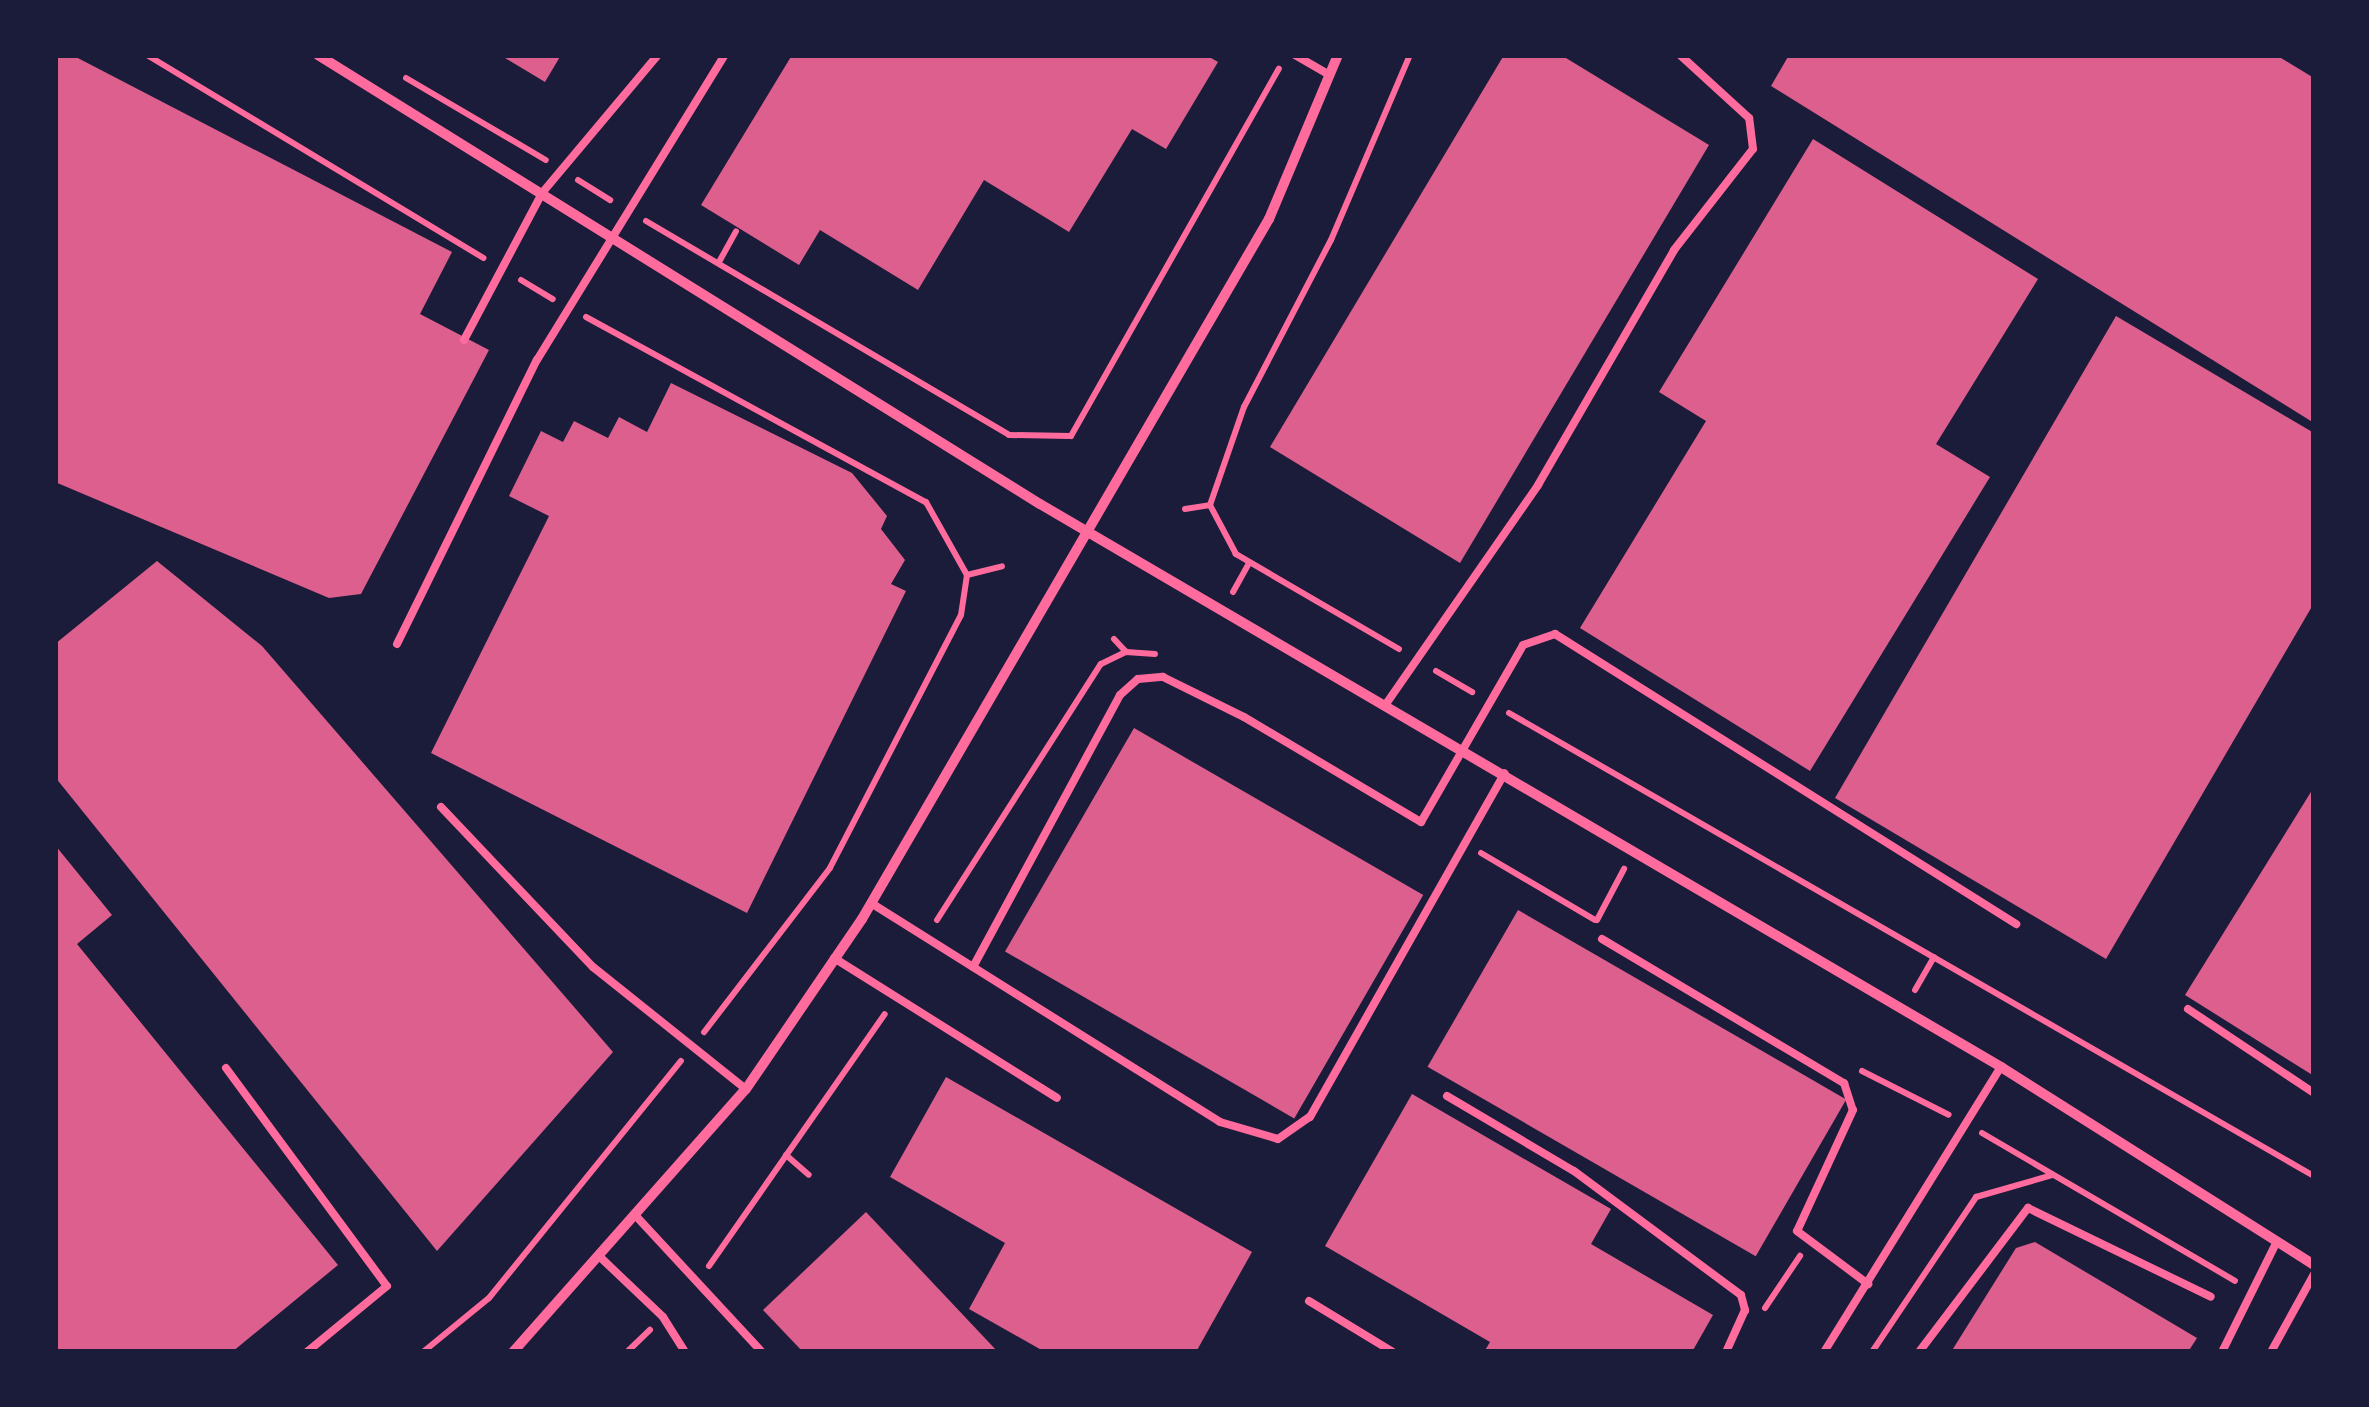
<!DOCTYPE html>
<style>
body{margin:0}
#map{position:relative;width:2369px;height:1407px;overflow:hidden;background:#1b1b3a;font-family:Karla,sans-serif}
div>[style]{position:absolute}
.building>*{inset:0;background:#dd5f8e;transform-origin:0 0}
.path>*{height:6px;margin:-3px;padding:0 3px;transform-origin:3px;border-radius:3px;background:#ff6b9d}
.service>*{height:8px;margin:-4px;padding:0 4px;transform-origin:4px;border-radius:4px;background:#ff6b9d}
.minor>*{height:10px;margin:-5px;padding:0 5px;transform-origin:5px;border-radius:5px;background:#ff6b9d}
span{translate:-50% -50%;white-space:nowrap;text-align:center;line-height:1.15;-webkit-text-stroke:10px #1b1b3a;paint-order:stroke}
.frame{position:absolute;inset:0;border:58px solid #1b1b3a;pointer-events:none}
</style>
<div id="map">
<div class="building">
<div style="clip-path:polygon(55px 55px,72px 55px,452px 252px,420px 314px,489px 350px,361px 594px,329px 598px,55px 482px)"></div>
<div style="clip-path:polygon(500px 55px,561px 55px,545px 82px)"></div>
<div style="clip-path:polygon(792px 55px,1206px 55px,1218px 62px,1166px 149px,1132px 129px,1069px 232px,984px 180px,918px 290px,820px 230px,799px 265px,701px 205px)"></div>
<div style="clip-path:polygon(1504px 55px,1561px 55px,1709px 145px,1460px 563px,1270px 447px)"></div>
<div style="clip-path:polygon(1789px 55px,2276px 55px,2314px 78px,2314px 423px,1771px 86px)"></div>
<div style="clip-path:polygon(1813px 139px,2038px 279px,1936px 444px,1990px 477px,1810px 771px,1580px 628px,1706px 421px,1659px 392px)"></div>
<div style="clip-path:polygon(2116px 316px,2314px 433px,2314px 603px,2106px 959px,1835px 798px)"></div>
<div style="clip-path:polygon(671px 383px,852px 473px,887px 516px,881px 529px,905px 560px,891px 584px,906px 591px,747px 913px,431px 753px,549px 516px,509px 496px,541px 431px,563px 442px,574px 421px,608px 438px,619px 417px,647px 432px)"></div>
<div style="clip-path:polygon(157px 561px,262px 646px,613px 1052px,437px 1251px,55px 777px,55px 644px)"></div>
<div style="left:1134px;top:728px;width:334px;height:258px;rotate:30deg"></div>
<div style="clip-path:polygon(2314px 787px,2314px 1076px,2185px 995px)"></div>
<div style="clip-path:polygon(55px 845px,112px 915px,77px 944px,338px 1265px,232px 1352px,55px 1352px)"></div>
<div style="left:1518px;top:910px;width:379px;height:181px;rotate:30deg"></div>
<div style="clip-path:polygon(946px 1077px,1252px 1252px,1196px 1352px,1045px 1352px,969px 1309px,1005px 1243px,890px 1177px)"></div>
<div style="clip-path:polygon(1412px 1094px,1611px 1209px,1591px 1244px,1713px 1315px,1692px 1352px,1484px 1352px,1490px 1342px,1325px 1246px)"></div>
<div style="clip-path:polygon(866px 1212px,998px 1352px,803px 1352px,763px 1310px)"></div>
<div style="clip-path:polygon(2035px 1242px,2197px 1338px,2188px 1352px,1951px 1352px,2016px 1248px)"></div>
</div>
<div class="path">
<div style="left:147px;top:55px;width:393px;rotate:31.1deg"></div>
<div style="left:406px;top:78px;width:162px;rotate:30.4deg"></div>
<div style="left:578px;top:180px;width:38px;rotate:32deg"></div>
<div style="left:646px;top:221px;width:421px;rotate:30.5deg"></div>
<div style="left:1009px;top:435px;width:62px;rotate:0.9deg"></div>
<div style="left:1071px;top:436px;width:422px;rotate:-60.5deg"></div>
<div style="left:719px;top:262px;width:35px;rotate:-61deg"></div>
<div style="left:521px;top:280px;width:37px;rotate:31deg"></div>
<div style="left:586px;top:317px;width:387px;rotate:28.6deg"></div>
<div style="left:926px;top:502px;width:84px;rotate:60.7deg"></div>
<div style="left:967px;top:575px;width:40px;rotate:98.5deg"></div>
<div style="left:961px;top:615px;width:285px;rotate:117.4deg"></div>
<div style="left:830px;top:868px;width:207px;rotate:127.5deg"></div>
<div style="left:1185px;top:509px;width:25px;rotate:-9deg"></div>
<div style="left:967px;top:575px;width:36px;rotate:-14deg"></div>
<div style="left:1233px;top:592px;width:33px;rotate:-61deg"></div>
<div style="left:1114px;top:639px;width:18px;rotate:47deg"></div>
<div style="left:1399px;top:649px;width:189px;rotate:-149.8deg"></div>
<div style="left:1236px;top:554px;width:55px;rotate:-118deg"></div>
<div style="left:1210px;top:505px;width:104px;rotate:-70.9deg"></div>
<div style="left:1244px;top:407px;width:188px;rotate:-62.5deg"></div>
<div style="left:1331px;top:240px;width:201px;rotate:-66.9deg"></div>
<div style="left:1436px;top:671px;width:42px;rotate:30.3deg"></div>
<div style="left:1509px;top:713px;width:929px;rotate:29.91deg"></div>
<div style="left:1481px;top:853px;width:132px;rotate:30.4deg"></div>
<div style="left:937px;top:920px;width:304px;rotate:-57.4deg"></div>
<div style="left:1101px;top:664px;width:28px;rotate:-26deg"></div>
<div style="left:1126px;top:652px;width:29px;rotate:4deg"></div>
<div style="left:1597px;top:920px;width:58px;rotate:-62.1deg"></div>
<div style="left:1915px;top:990px;width:38px;rotate:-60deg"></div>
<div style="left:1862px;top:1071px;width:97px;rotate:26.8deg"></div>
<div style="left:1982px;top:1133px;width:293px;rotate:30.3deg"></div>
<div style="left:786px;top:1155px;width:30px;rotate:41deg"></div>
<div style="left:709px;top:1266px;width:307px;rotate:-55.1deg"></div>
<div style="left:1765px;top:1308px;width:63px;rotate:-56.1deg"></div>
<div style="left:423px;top:1352px;width:85px;rotate:-39.3deg"></div>
<div style="left:489px;top:1298px;width:305px;rotate:-51deg"></div>
<div style="left:627px;top:1352px;width:32px;rotate:-44deg"></div>
<div style="left:1872px;top:1352px;width:187px;rotate:-56.1deg"></div>
<div style="left:1976px;top:1197px;width:79px;rotate:-16.1deg"></div>
</div>
<div class="service">
<div style="left:1295px;top:55px;width:39px;rotate:30deg"></div>
<div style="left:464px;top:340px;width:166px;rotate:-62deg"></div>
<div style="left:542px;top:193px;width:180px;rotate:-50deg"></div>
<div style="left:397px;top:644px;width:317px;rotate:-63.8deg"></div>
<div style="left:537px;top:360px;width:358px;rotate:-58.4deg"></div>
<div style="left:1386px;top:704px;width:267px;rotate:-55.2deg"></div>
<div style="left:1538px;top:485px;width:272px;rotate:-59.9deg"></div>
<div style="left:1674px;top:250px;width:128px;rotate:-52deg"></div>
<div style="left:1753px;top:149px;width:31px;rotate:-97deg"></div>
<div style="left:1749px;top:118px;width:93px;rotate:-137.6deg"></div>
<div style="left:441px;top:807px;width:221px;rotate:46.5deg"></div>
<div style="left:593px;top:967px;width:196px;rotate:38.6deg"></div>
<div style="left:871px;top:903px;width:412px;rotate:32.1deg"></div>
<div style="left:1220px;top:1122px;width:60px;rotate:16.3deg"></div>
<div style="left:1278px;top:1139px;width:39px;rotate:-35deg"></div>
<div style="left:1310px;top:1117px;width:395px;rotate:-60.5deg"></div>
<div style="left:1602px;top:939px;width:282px;rotate:30.8deg"></div>
<div style="left:1844px;top:1083px;width:28px;rotate:72deg"></div>
<div style="left:1853px;top:1110px;width:133px;rotate:114.8deg"></div>
<div style="left:1797px;top:1231px;width:89px;rotate:36.7deg"></div>
<div style="left:834px;top:958px;width:263px;rotate:32.1deg"></div>
<div style="left:973px;top:967px;width:309px;rotate:-61.6deg"></div>
<div style="left:1120px;top:695px;width:24px;rotate:-42deg"></div>
<div style="left:1138px;top:679px;width:25px;rotate:-5deg"></div>
<div style="left:1163px;top:677px;width:90px;rotate:26.3deg"></div>
<div style="left:1244px;top:717px;width:206px;rotate:30.7deg"></div>
<div style="left:1421px;top:822px;width:204px;rotate:-60deg"></div>
<div style="left:1523px;top:645px;width:34px;rotate:-19deg"></div>
<div style="left:1555px;top:634px;width:545px;rotate:32.17deg"></div>
<div style="left:2188px;top:1009px;width:151px;rotate:33.7deg"></div>
<div style="left:226px;top:1068px;width:271px;rotate:53.6deg"></div>
<div style="left:387px;top:1286px;width:104px;rotate:140.5deg"></div>
<div style="left:1447px;top:1096px;width:147px;rotate:30.6deg"></div>
<div style="left:1574px;top:1171px;width:208px;rotate:36.6deg"></div>
<div style="left:1741px;top:1295px;width:16px;rotate:75deg"></div>
<div style="left:1745px;top:1310px;width:46px;rotate:114.3deg"></div>
<div style="left:636px;top:1216px;width:185px;rotate:47.2deg"></div>
<div style="left:599px;top:1256px;width:88px;rotate:43.6deg"></div>
<div style="left:663px;top:1317px;width:41px;rotate:57.8deg"></div>
<div style="left:1309px;top:1301px;width:98px;rotate:31.3deg"></div>
<div style="left:1824px;top:1352px;width:335px;rotate:-58.2deg"></div>
<div style="left:1919px;top:1352px;width:181px;rotate:-52.9deg"></div>
<div style="left:2028px;top:1208px;width:203px;rotate:25.9deg"></div>
<div style="left:2222px;top:1352px;width:122px;rotate:-63.6deg"></div>
<div style="left:2271px;top:1352px;width:89px;rotate:-61.1deg"></div>
</div>
<div class="minor">
<div style="left:318px;top:55px;width:850px;rotate:31.88deg"></div>
<div style="left:1040px;top:504px;width:1114px;rotate:30.36deg"></div>
<div style="left:2001px;top:1067px;width:370px;rotate:32.3deg"></div>
<div style="left:513px;top:1352px;width:351px;rotate:-48.5deg"></div>
<div style="left:746px;top:1089px;width:206px;rotate:-55.7deg"></div>
<div style="left:862px;top:919px;width:810px;rotate:-59.83deg"></div>
<div style="left:1269px;top:219px;width:178px;rotate:-67.2deg"></div>
</div>
<div class="frame"></div>
</div>
